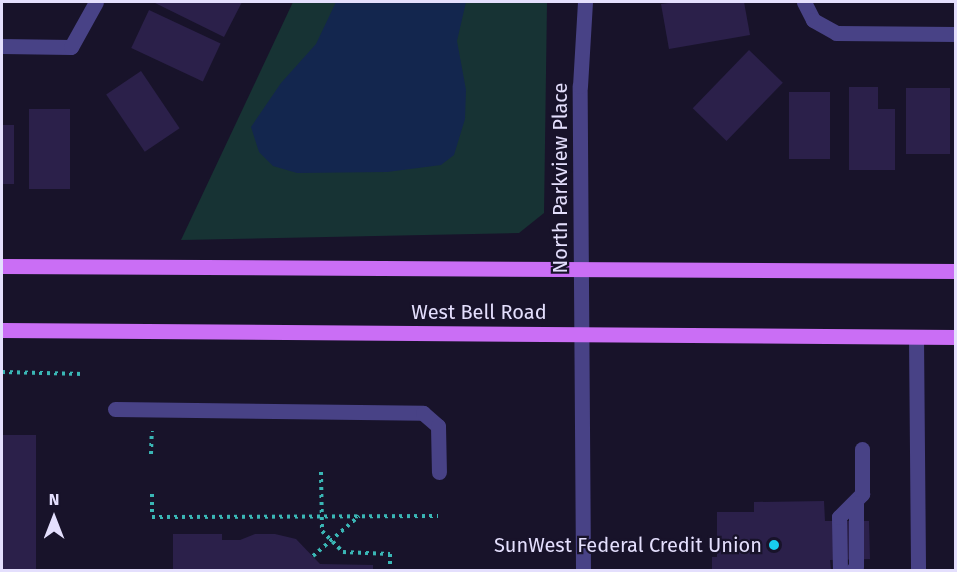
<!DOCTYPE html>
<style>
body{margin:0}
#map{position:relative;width:957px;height:572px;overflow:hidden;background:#18132a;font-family:"Fira Sans",sans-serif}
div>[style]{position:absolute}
.green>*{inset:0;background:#173334}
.water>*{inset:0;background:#13264e}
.building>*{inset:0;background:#2b204a;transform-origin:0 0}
.path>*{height:4px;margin-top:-2px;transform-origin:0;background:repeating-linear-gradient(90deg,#3ab6b5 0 3px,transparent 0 7.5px)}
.service>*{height:15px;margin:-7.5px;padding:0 7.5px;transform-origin:7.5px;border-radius:7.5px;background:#484286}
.minor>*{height:15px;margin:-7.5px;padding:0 7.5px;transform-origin:7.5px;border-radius:7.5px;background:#484286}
.tertiary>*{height:15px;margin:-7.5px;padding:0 7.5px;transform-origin:7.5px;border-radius:7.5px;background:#484286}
.primary>*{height:15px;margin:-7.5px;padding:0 7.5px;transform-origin:7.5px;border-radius:7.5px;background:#ca6ef5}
.dots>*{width:16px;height:16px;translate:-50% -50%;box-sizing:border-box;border:3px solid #18132a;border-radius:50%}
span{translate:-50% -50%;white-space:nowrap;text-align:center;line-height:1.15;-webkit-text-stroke:4.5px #18132a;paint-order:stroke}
.street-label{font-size:20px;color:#e4dffd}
.poi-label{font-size:20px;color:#e4dffd}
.right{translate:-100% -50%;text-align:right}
.frame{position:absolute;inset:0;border:3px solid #e4dffd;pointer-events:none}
.north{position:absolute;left:24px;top:488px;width:60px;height:60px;-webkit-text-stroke:4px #18132a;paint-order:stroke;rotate:0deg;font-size:16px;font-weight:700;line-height:24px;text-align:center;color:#e4dffd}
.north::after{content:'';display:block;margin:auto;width:21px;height:27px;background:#e4dffd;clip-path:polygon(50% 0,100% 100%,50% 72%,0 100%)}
</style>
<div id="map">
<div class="green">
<div style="clip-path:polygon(293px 2px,547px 2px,544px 213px,519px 233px,181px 240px)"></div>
</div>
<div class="water">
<div style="clip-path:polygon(336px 2px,466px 2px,457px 41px,466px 90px,465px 119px,454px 155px,441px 165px,387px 172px,297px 173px,273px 166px,259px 152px,251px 127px,281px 83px,316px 44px)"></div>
</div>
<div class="building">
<div style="clip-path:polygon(153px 2px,242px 2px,224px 37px)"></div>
<div style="clip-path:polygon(676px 2px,744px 2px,750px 35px,669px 49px,661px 4px)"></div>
<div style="left:149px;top:10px;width:79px;height:42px;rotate:25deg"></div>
<div style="left:749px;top:50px;width:47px;height:81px;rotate:44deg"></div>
<div style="left:141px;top:71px;width:69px;height:42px;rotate:56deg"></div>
<div style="clip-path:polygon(849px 87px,878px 87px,878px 109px,895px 109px,895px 170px,849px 170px)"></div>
<div style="left:906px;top:88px;width:44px;height:66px"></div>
<div style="left:789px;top:92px;width:41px;height:67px"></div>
<div style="left:29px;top:109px;width:41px;height:80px"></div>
<div style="left:2px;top:125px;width:12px;height:59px"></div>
<div style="left:2px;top:435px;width:34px;height:135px"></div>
<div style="clip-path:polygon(824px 501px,825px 521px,869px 521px,870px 559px,830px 560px,831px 570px,712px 570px,712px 557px,717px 557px,717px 512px,754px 512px,754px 502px)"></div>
<div style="clip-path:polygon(173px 534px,222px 534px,222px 540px,240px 540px,255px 534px,275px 534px,296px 539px,320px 564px,373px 565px,373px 570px,173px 570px)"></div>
</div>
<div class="path">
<div style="left:2px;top:372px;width:82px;rotate:1.4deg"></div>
<div style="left:151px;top:454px;width:23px;rotate:-88deg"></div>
<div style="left:321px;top:472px;width:59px;rotate:89deg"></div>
<div style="left:322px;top:531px;width:30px;rotate:45deg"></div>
<div style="left:343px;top:552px;width:47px;rotate:2.4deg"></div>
<div style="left:390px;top:554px;width:16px;rotate:90deg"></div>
<div style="left:152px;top:494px;width:23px;rotate:90deg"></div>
<div style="left:152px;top:517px;width:286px;rotate:-0.2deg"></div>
<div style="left:313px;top:556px;width:61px;rotate:-41deg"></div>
</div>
<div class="service">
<div style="left:916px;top:337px;width:233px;rotate:89.5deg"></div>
<div style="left:115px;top:409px;width:308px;rotate:0.7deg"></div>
<div style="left:423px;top:413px;width:20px;rotate:41deg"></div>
<div style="left:438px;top:426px;width:46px;rotate:88.8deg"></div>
<div style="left:840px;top:570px;width:53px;rotate:-91.1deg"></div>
<div style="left:839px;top:517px;width:33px;rotate:-45deg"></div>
<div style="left:862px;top:494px;width:45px;rotate:-90deg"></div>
<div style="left:853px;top:570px;width:5px;rotate:-53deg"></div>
<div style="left:856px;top:566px;width:63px;rotate:-90deg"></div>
</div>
<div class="minor">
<div style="left:804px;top:2px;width:20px;rotate:63deg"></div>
<div style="left:813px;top:20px;width:26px;rotate:29deg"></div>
<div style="left:836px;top:33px;width:120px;rotate:0.5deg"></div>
<div style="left:2px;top:46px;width:69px;rotate:0.8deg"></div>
<div style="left:71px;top:47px;width:51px;rotate:-60.9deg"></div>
</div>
<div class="tertiary">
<div style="left:583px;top:570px;width:484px;rotate:-90.4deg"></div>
<div style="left:580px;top:86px;width:84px;rotate:-86.6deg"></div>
</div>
<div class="primary">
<div style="left:2px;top:266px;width:954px;rotate:0.3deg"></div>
<div style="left:2px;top:330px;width:954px;rotate:0.42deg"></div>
</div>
<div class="dots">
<div style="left:774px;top:545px;background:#18cdef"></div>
</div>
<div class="street-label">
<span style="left:560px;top:178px;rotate:-90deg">North Parkview Place</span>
<span style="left:479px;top:312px">West Bell Road</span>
</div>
<div class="poi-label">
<span class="right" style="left:762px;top:545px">SunWest Federal Credit Union</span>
</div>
<div class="frame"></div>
<div class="north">N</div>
</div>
